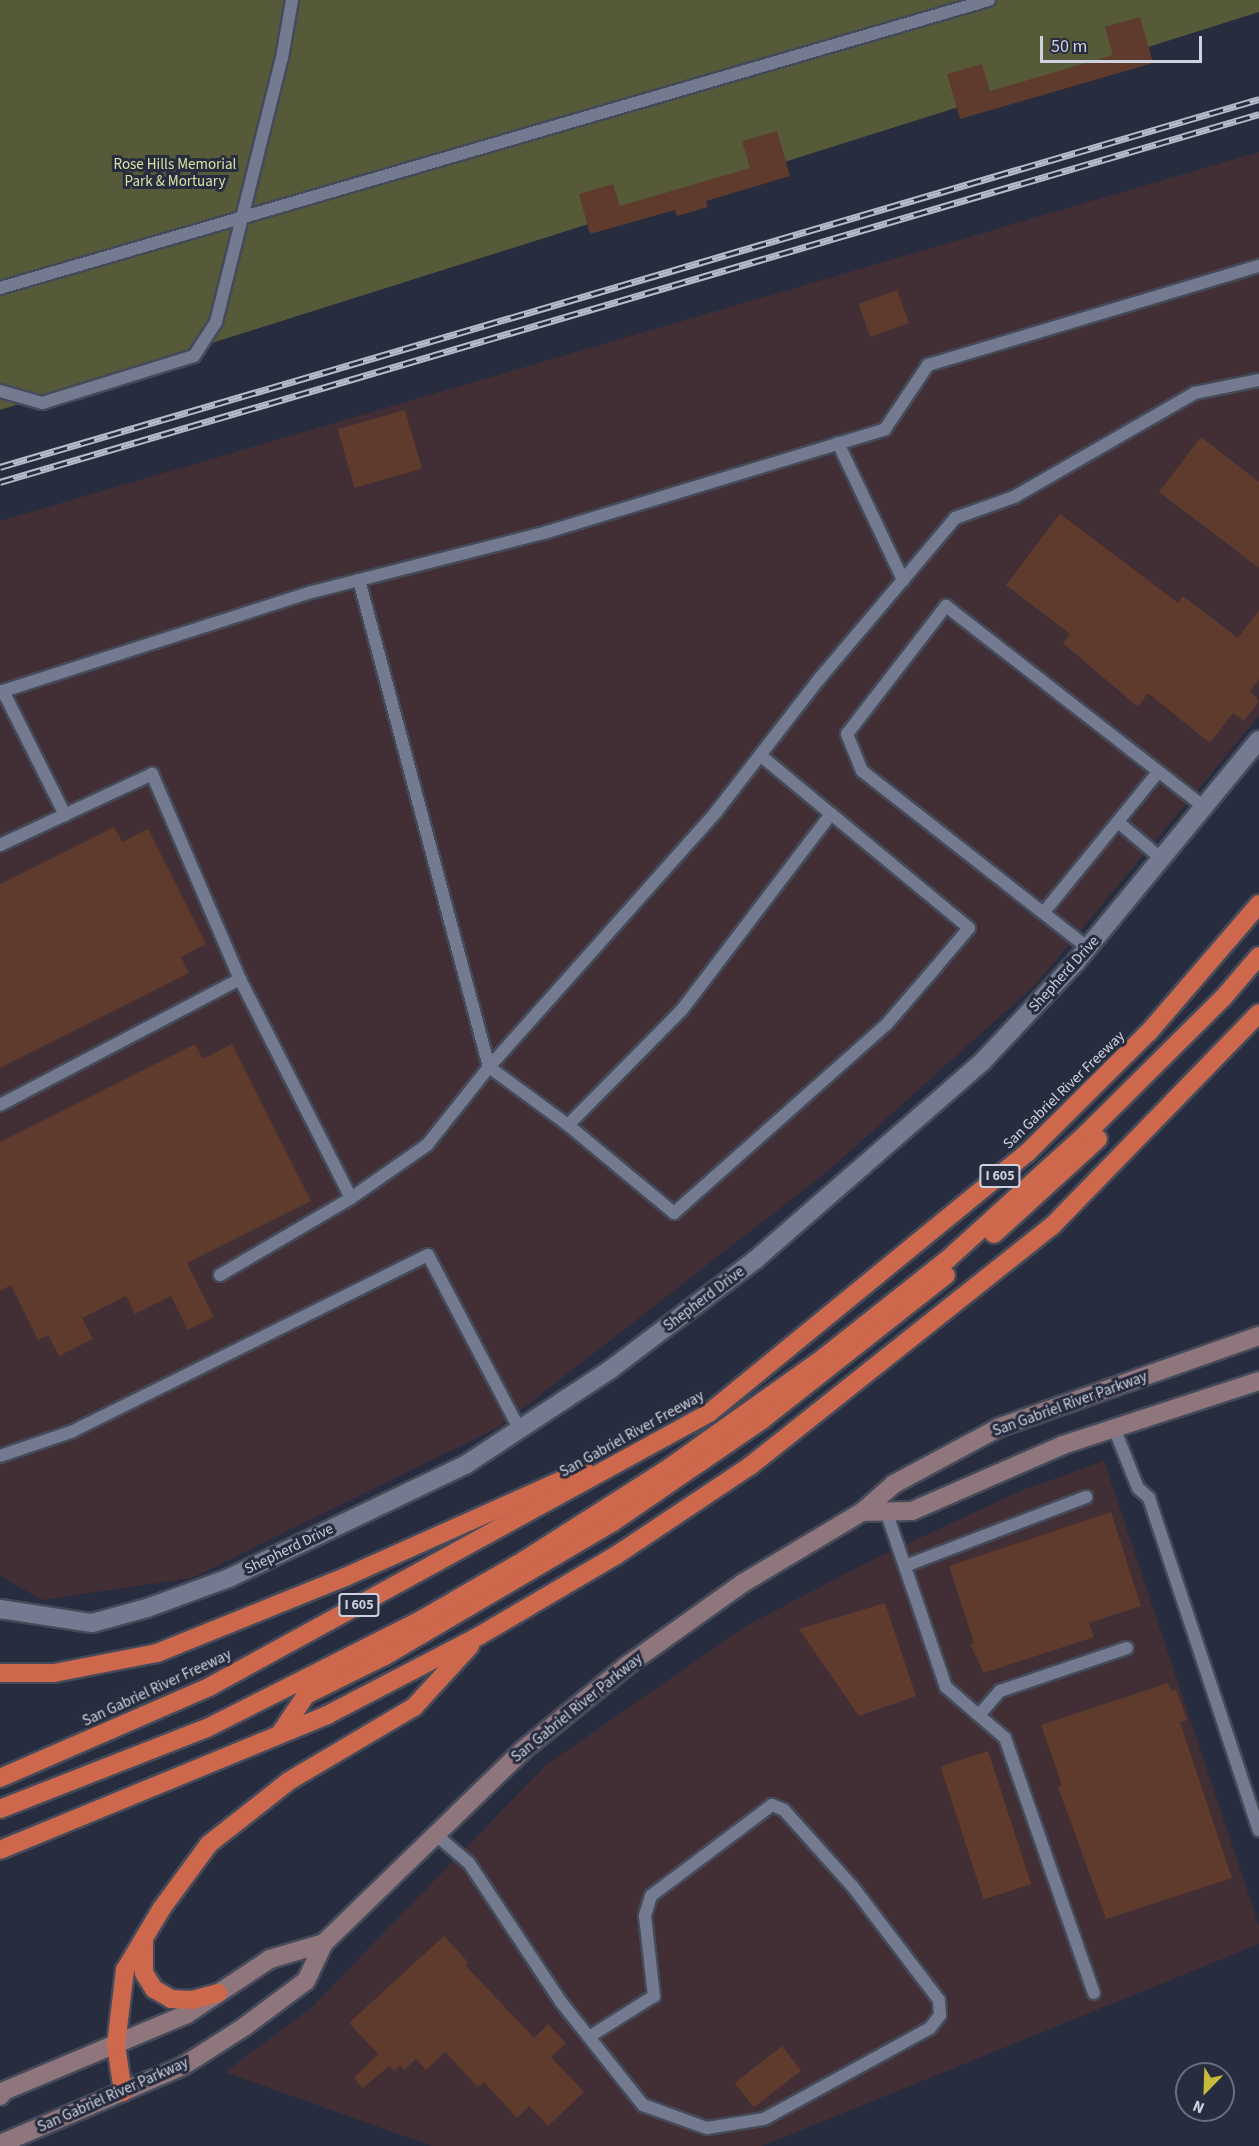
<!DOCTYPE html>
<style>
body{margin:0}
#map{position:relative;width:1259px;height:2146px;overflow:hidden;background:#272d3f;font-family:"Source Sans 3",sans-serif}
div>[style]{position:absolute}
.industrial>*{inset:0;background:#422f35}
.green>*{inset:0;background:#575a39}
.building>*{inset:0;background:#5e3b2d;transform-origin:0 0}
.roads{filter:drop-shadow(2px 0 #454a59) drop-shadow(-2px 0 #454a59) drop-shadow(0 2px #454a59) drop-shadow(0 -2px #454a59)}
.service>*{height:12px;margin:-6px;padding:0 6px;transform-origin:6px;border-radius:6px;background:#747b90}
.minor>*{height:18px;margin:-9px;padding:0 9px;transform-origin:9px;border-radius:9px;background:#747b90}
.secondary>*{height:18px;margin:-9px;padding:0 9px;transform-origin:9px;border-radius:9px;background:#8f757c}
.motorway>*{height:18px;margin:-9px;padding:0 9px;transform-origin:9px;border-radius:9px;background:#ce684d}
.rail>*{height:7px;margin-top:-3.5px;transform-origin:0;background:repeating-linear-gradient(90deg,#272d3f 0 14px,#b6bbc7 0 28px);box-sizing:border-box;border-block:2px solid #b6bbc7}
span{translate:-50% -50%;white-space:nowrap;text-align:center;line-height:1.15;-webkit-text-stroke:6px #272d3f;paint-order:stroke}
.shield-label span{padding:2px 4px;background:#272d3f;border:2px solid;border-radius:4px;-webkit-text-stroke-width:0}
.shield-label{font-size:14px;color:#ced2de;font-weight:700}
.park-label{font-size:15px;color:#dbe1a0}
.street-label{font-size:15px;color:#ced2de}
.north{position:absolute;left:1175px;top:2062px;width:60px;height:60px;box-sizing:border-box;background:#272d3f;border:2px solid #6a6f7f;border-radius:50%;rotate:203deg;font-size:16px;font-weight:700;line-height:24px;text-align:center;color:#ced2de}
.north::after{content:'';display:block;margin:auto;width:21px;height:27px;background:#c7bb3c;clip-path:polygon(50% 0,100% 100%,50% 72%,0 100%)}
.scale{position:absolute;left:1040px;top:36px;width:162px;height:27px;box-sizing:border-box;border:3px solid #ced2de;border-top:0;padding-left:8px;font-size:18px;line-height:21px;white-space:nowrap;color:#ced2de;-webkit-text-stroke:4px #272d3f;paint-order:stroke}
</style>
<div id="map">
<div class="industrial">
<div style="clip-path:polygon(1259px 152px,1259px 716px,1036px 984px,829px 1170px,499px 1427px,192px 1578px,41px 1600px,0 1575px,0 521px)"></div>
<div style="clip-path:polygon(1104px 1461px,1259px 1926px,1259px 1944px,762px 2146px,432px 2146px,225px 2072px,312px 2007px,546px 1765px,746px 1626px,866px 1563px,1023px 1490px)"></div>
</div>
<div class="green">
<div style="clip-path:polygon(0 0,1259px 0,1259px 12px,0 410px)"></div>
</div>
<div class="building">
<div style="clip-path:polygon(1140px 17px,1153px 63px,960px 119px,947px 74px,982px 64px,990px 91px,1042px 76px,1113px 55px,1105px 27px)"></div>
<div style="clip-path:polygon(777px 131px,790px 176px,706px 201px,708px 207px,677px 216px,675px 210px,590px 234px,579px 194px,613px 184px,620px 206px,750px 168px,742px 141px)"></div>
<div style="left:897px;top:290px;width:35px;height:41px;rotate:70deg"></div>
<div style="left:405px;top:410px;width:61px;height:70px;rotate:74deg"></div>
<div style="clip-path:polygon(1201px 437px,1259px 482px,1259px 568px,1159px 492px)"></div>
<div style="clip-path:polygon(1060px 514px,1178px 603px,1183px 596px,1238px 638px,1259px 610px,1259px 679px,1250px 691px,1259px 701px,1244px 721px,1233px 713px,1210px 743px,1148px 693px,1138px 707px,1063px 643px,1070px 634px,1006px 585px)"></div>
<div style="clip-path:polygon(114px 827px,122px 842px,148px 829px,206px 944px,181px 957px,189px 973px,0 1068px,0 884px)"></div>
<div style="clip-path:polygon(195px 1044px,203px 1059px,232px 1044px,311px 1201px,187px 1263px,214px 1317px,188px 1330px,171px 1296px,135px 1314px,126px 1296px,82px 1318px,93px 1339px,59px 1356px,48px 1335px,38px 1340px,11px 1285px,0 1291px,0 1142px)"></div>
<div style="clip-path:polygon(1111px 1512px,1141px 1606px,1089px 1623px,1094px 1637px,984px 1673px,970px 1644px,974px 1643px,949px 1566px)"></div>
<div style="clip-path:polygon(885px 1603px,916px 1696px,859px 1716px,799px 1629px)"></div>
<div style="clip-path:polygon(1168px 1683px,1171px 1691px,1176px 1689px,1187px 1720px,1180px 1722px,1232px 1878px,1106px 1919px,1058px 1787px,1062px 1785px,1041px 1725px)"></div>
<div style="left:988px;top:1751px;width:140px;height:50px;rotate:72deg"></div>
<div style="clip-path:polygon(444px 1936px,468px 1962px,465px 1965px,534px 2038px,548px 2024px,566px 2043px,551px 2057px,584px 2092px,548px 2126px,529px 2106px,517px 2118px,484px 2082px,478px 2087px,445px 2052px,426px 2070px,416px 2059px,404px 2070px,400px 2065px,394px 2071px,389px 2066px,363px 2088px,354px 2078px,378px 2054px,349px 2023px)"></div>
<div style="left:782px;top:2046px;width:31px;height:60px;rotate:52deg"></div>
</div>
<div class="roads">
<div class="service">
<div style="left:0;top:288px;width:1030px;rotate:-16.24deg"></div>
<div style="left:0;top:391px;width:44px;rotate:15.9deg"></div>
<div style="left:42px;top:403px;width:159px;rotate:-17.2deg"></div>
<div style="left:194px;top:356px;width:40px;rotate:-57.1deg"></div>
<div style="left:216px;top:322px;width:272px;rotate:-76deg"></div>
<div style="left:282px;top:58px;width:59px;rotate:-80.2deg"></div>
<div style="left:838px;top:443px;width:152px;rotate:64.6deg"></div>
<div style="left:359px;top:580px;width:504px;rotate:75.05deg"></div>
<div style="left:489px;top:1067px;width:98px;rotate:36.3deg"></div>
<div style="left:568px;top:1125px;width:161px;rotate:-45.3deg"></div>
<div style="left:681px;top:1011px;width:248px;rotate:-52.7deg"></div>
<div style="left:831px;top:814px;width:92px;rotate:-140.3deg"></div>
<div style="left:3px;top:691px;width:139px;rotate:63.4deg"></div>
<div style="left:0;top:692px;width:328px;rotate:-17.8deg"></div>
<div style="left:312px;top:592px;width:243px;rotate:-14.3deg"></div>
<div style="left:547px;top:532px;width:353px;rotate:-16.9deg"></div>
<div style="left:885px;top:429px;width:77px;rotate:-56.1deg"></div>
<div style="left:928px;top:365px;width:345px;rotate:-16.7deg"></div>
<div style="left:1118px;top:822px;width:57px;rotate:40.1deg"></div>
<div style="left:0;top:845px;width:168px;rotate:-25deg"></div>
<div style="left:152px;top:774px;width:223px;rotate:66.8deg"></div>
<div style="left:240px;top:979px;width:271px;rotate:152.3deg"></div>
<div style="left:1044px;top:912px;width:181px;rotate:-50.8deg"></div>
<div style="left:1088px;top:948px;width:287px;rotate:-141.9deg"></div>
<div style="left:862px;top:771px;width:40px;rotate:-112deg"></div>
<div style="left:847px;top:734px;width:162px;rotate:-52.3deg"></div>
<div style="left:946px;top:606px;width:327px;rotate:37.9deg"></div>
<div style="left:568px;top:1125px;width:138px;rotate:39.7deg"></div>
<div style="left:674px;top:1213px;width:283px;rotate:-41.6deg"></div>
<div style="left:886px;top:1025px;width:77px;rotate:-49.2deg"></div>
<div style="left:936px;top:967px;width:51px;rotate:-49.8deg"></div>
<div style="left:969px;top:928px;width:179px;rotate:-140.4deg"></div>
<div style="left:351px;top:1198px;width:93px;rotate:-34.9deg"></div>
<div style="left:427px;top:1145px;width:100px;rotate:-51.5deg"></div>
<div style="left:489px;top:1067px;width:341px;rotate:-48.3deg"></div>
<div style="left:716px;top:812px;width:170px;rotate:-52.2deg"></div>
<div style="left:820px;top:678px;width:209px;rotate:-49.8deg"></div>
<div style="left:955px;top:518px;width:63px;rotate:-19.6deg"></div>
<div style="left:1014px;top:497px;width:209px;rotate:-29.9deg"></div>
<div style="left:1195px;top:393px;width:65px;rotate:-11.5deg"></div>
<div style="left:220px;top:1275px;width:152px;rotate:-30.4deg"></div>
<div style="left:351px;top:1198px;width:246px;rotate:-116.9deg"></div>
<div style="left:1114px;top:1428px;width:65px;rotate:68.2deg"></div>
<div style="left:1138px;top:1488px;width:15px;rotate:42deg"></div>
<div style="left:1149px;top:1498px;width:350px;rotate:71.7deg"></div>
<div style="left:0;top:1456px;width:75px;rotate:-18.7deg"></div>
<div style="left:71px;top:1432px;width:398px;rotate:-26.4deg"></div>
<div style="left:428px;top:1255px;width:198px;rotate:62.3deg"></div>
<div style="left:886px;top:1511px;width:186px;rotate:71.2deg"></div>
<div style="left:946px;top:1687px;width:78px;rotate:40.8deg"></div>
<div style="left:1005px;top:1738px;width:270px;rotate:70.8deg"></div>
<div style="left:905px;top:1566px;width:194px;rotate:-20.9deg"></div>
<div style="left:979px;top:1715px;width:32px;rotate:-49deg"></div>
<div style="left:1000px;top:1691px;width:134px;rotate:-18.7deg"></div>
<div style="left:435px;top:1834px;width:45px;rotate:40.5deg"></div>
<div style="left:469px;top:1863px;width:167px;rotate:56.5deg"></div>
<div style="left:561px;top:2002px;width:132px;rotate:51.5deg"></div>
<div style="left:643px;top:2105px;width:68px;rotate:19.8deg"></div>
<div style="left:707px;top:2128px;width:58px;rotate:-9deg"></div>
<div style="left:764px;top:2119px;width:189px;rotate:-28.7deg"></div>
<div style="left:930px;top:2028px;width:16px;rotate:-52deg"></div>
<div style="left:940px;top:2015px;width:15px;rotate:-94deg"></div>
<div style="left:939px;top:2000px;width:143px;rotate:-127.3deg"></div>
<div style="left:852px;top:1886px;width:102px;rotate:-131.8deg"></div>
<div style="left:784px;top:1810px;width:13px;rotate:-157deg"></div>
<div style="left:772px;top:1805px;width:151px;rotate:143.1deg"></div>
<div style="left:651px;top:1896px;width:21px;rotate:107deg"></div>
<div style="left:645px;top:1916px;width:81px;rotate:83.6deg"></div>
<div style="left:654px;top:1996px;width:77px;rotate:147.8deg"></div>
</div>
<div class="minor">
<div style="left:0;top:1609px;width:93px;rotate:8.7deg"></div>
<div style="left:92px;top:1623px;width:57px;rotate:-15.3deg"></div>
<div style="left:147px;top:1608px;width:87px;rotate:-20.1deg"></div>
<div style="left:229px;top:1578px;width:262px;rotate:-25.6deg"></div>
<div style="left:465px;top:1465px;width:175px;rotate:-33.3deg"></div>
<div style="left:611px;top:1369px;width:181px;rotate:-37.1deg"></div>
<div style="left:755px;top:1260px;width:301px;rotate:-41.1deg"></div>
<div style="left:982px;top:1062px;width:136px;rotate:-46.8deg"></div>
<div style="left:1075px;top:963px;width:289px;rotate:-50.5deg"></div>
</div>
<div class="secondary">
<div style="left:862px;top:1512px;width:50px;rotate:-1.1deg"></div>
<div style="left:912px;top:1511px;width:165px;rotate:-23.6deg"></div>
<div style="left:1063px;top:1445px;width:206px;rotate:-18.1deg"></div>
<div style="left:0;top:2096px;width:6px;rotate:-51deg"></div>
<div style="left:4px;top:2091px;width:199px;rotate:-22.8deg"></div>
<div style="left:187px;top:2014px;width:100px;rotate:-33.5deg"></div>
<div style="left:270px;top:1959px;width:56px;rotate:-16.5deg"></div>
<div style="left:0;top:2144px;width:199px;rotate:-23.1deg"></div>
<div style="left:183px;top:2066px;width:72px;rotate:-32.6deg"></div>
<div style="left:244px;top:2027px;width:77px;rotate:-36.6deg"></div>
<div style="left:306px;top:1981px;width:42px;rotate:-64.7deg"></div>
<div style="left:324px;top:1943px;width:277px;rotate:-44.1deg"></div>
<div style="left:523px;top:1750px;width:136px;rotate:-39.1deg"></div>
<div style="left:629px;top:1664px;width:140px;rotate:-35.4deg"></div>
<div style="left:743px;top:1583px;width:139px;rotate:-30.8deg"></div>
<div style="left:862px;top:1512px;width:43px;rotate:-41.2deg"></div>
<div style="left:894px;top:1484px;width:120px;rotate:-28.3deg"></div>
<div style="left:1000px;top:1427px;width:275px;rotate:-19.4deg"></div>
</div>
<div class="motorway">
<div style="left:994px;top:1234px;width:141px;rotate:-42.4deg"></div>
<div style="left:0;top:1673px;width:54px"></div>
<div style="left:54px;top:1673px;width:105px;rotate:-11deg"></div>
<div style="left:157px;top:1653px;width:203px;rotate:-22deg"></div>
<div style="left:345px;top:1577px;width:262px;rotate:-24.1deg"></div>
<div style="left:279px;top:1735px;width:48px;rotate:-56deg"></div>
<div style="left:306px;top:1695px;width:88px;rotate:-26.3deg"></div>
<div style="left:385px;top:1656px;width:264px;rotate:-30.4deg"></div>
<div style="left:613px;top:1522px;width:181px;rotate:-34.4deg"></div>
<div style="left:762px;top:1420px;width:234px;rotate:-38.2deg"></div>
<div style="left:0;top:1778px;width:228px;rotate:-23.5deg"></div>
<div style="left:209px;top:1687px;width:570px;rotate:-28.72deg"></div>
<div style="left:709px;top:1413px;width:411px;rotate:-39.3deg"></div>
<div style="left:1027px;top:1153px;width:172px;rotate:-44.8deg"></div>
<div style="left:1149px;top:1032px;width:169px;rotate:-49.3deg"></div>
<div style="left:0;top:1809px;width:222px;rotate:-21.4deg"></div>
<div style="left:207px;top:1728px;width:235px;rotate:-26.8deg"></div>
<div style="left:417px;top:1622px;width:116px;rotate:-29.9deg"></div>
<div style="left:518px;top:1564px;width:180px;rotate:-32.5deg"></div>
<div style="left:670px;top:1467px;width:181px;rotate:-35.4deg"></div>
<div style="left:818px;top:1362px;width:166px;rotate:-38.4deg"></div>
<div style="left:948px;top:1259px;width:188px;rotate:-42.2deg"></div>
<div style="left:1087px;top:1133px;width:192px;rotate:-44.8deg"></div>
<div style="left:1223px;top:998px;width:55px;rotate:-49.4deg"></div>
<div style="left:0;top:1850px;width:354px;rotate:-22.4deg"></div>
<div style="left:327px;top:1715px;width:171px;rotate:-27.5deg"></div>
<div style="left:479px;top:1636px;width:158px;rotate:-30.5deg"></div>
<div style="left:615px;top:1556px;width:162px;rotate:-33.7deg"></div>
<div style="left:750px;top:1466px;width:386px;rotate:-38.5deg"></div>
<div style="left:1052px;top:1226px;width:297px;rotate:-45.8deg"></div>
<div style="left:144px;top:1941px;width:32px;rotate:90deg"></div>
<div style="left:144px;top:1973px;width:19px;rotate:58deg"></div>
<div style="left:154px;top:1989px;width:20px;rotate:30deg"></div>
<div style="left:171px;top:1999px;width:21px;rotate:3deg"></div>
<div style="left:192px;top:2000px;width:27px;rotate:-15deg"></div>
<div style="left:123px;top:2092px;width:48px;rotate:-98.5deg"></div>
<div style="left:116px;top:2045px;width:76px;rotate:-83.2deg"></div>
<div style="left:125px;top:1970px;width:72px;rotate:-59.2deg"></div>
<div style="left:162px;top:1908px;width:79px;rotate:-53.7deg"></div>
<div style="left:209px;top:1844px;width:102px;rotate:-38.2deg"></div>
<div style="left:289px;top:1781px;width:145px;rotate:-30.6deg"></div>
<div style="left:414px;top:1707px;width:83px;rotate:-47.4deg"></div>
</div>
</div>
<div class="rail">
<div style="left:0;top:467px;width:1312px;rotate:-16.29deg"></div>
<div style="left:0;top:482px;width:1312px;rotate:-16.29deg"></div>
</div>
<div class="shield-label">
<span style="left:1000px;top:1176px">I 605</span>
<span style="left:359px;top:1605px">I 605</span>
</div>
<div class="park-label">
<span style="left:175px;top:173px">Rose Hills Memorial<br>Park &amp; Mortuary</span>
</div>
<div class="street-label">
<span style="left:1064px;top:974px;rotate:-48deg">Shepherd Drive</span>
<span style="left:1064px;top:1090px;rotate:-44deg">San Gabriel River Freeway</span>
<span style="left:704px;top:1299px;rotate:-37deg">Shepherd Drive</span>
<span style="left:1070px;top:1404px;rotate:-20deg">San Gabriel River Parkway</span>
<span style="left:632px;top:1434px;rotate:-29deg">San Gabriel River Freeway</span>
<span style="left:289px;top:1549px;rotate:-26deg">Shepherd Drive</span>
<span style="left:157px;top:1688px;rotate:-25deg">San Gabriel River Freeway</span>
<span style="left:577px;top:1708px;rotate:-39deg">San Gabriel River Parkway</span>
<span style="left:113px;top:2095px;rotate:-24deg">San Gabriel River Parkway</span>
</div>
<div class="north">N</div>
<div class="scale">50 m</div>
</div>
